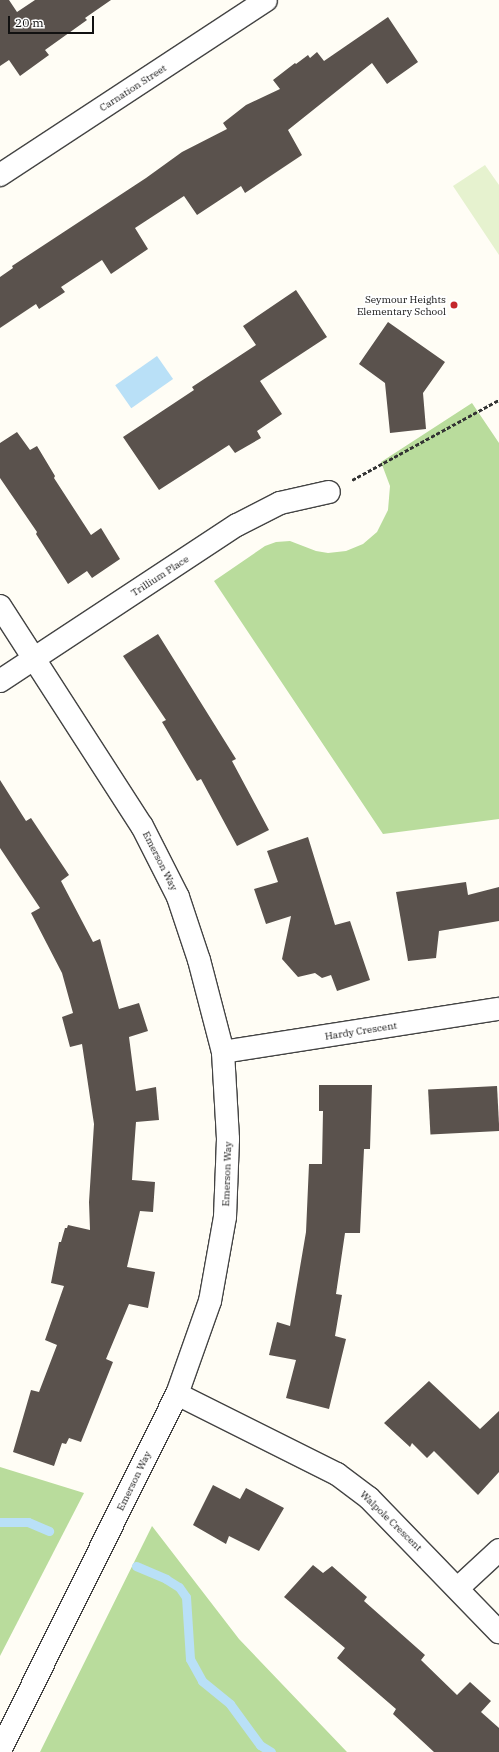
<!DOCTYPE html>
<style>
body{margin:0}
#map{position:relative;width:499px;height:1752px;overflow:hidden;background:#fffdf5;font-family:"IBM Plex Serif",serif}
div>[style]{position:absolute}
.forest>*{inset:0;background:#b9dc9c}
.pitch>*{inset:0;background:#e6f2cf}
.water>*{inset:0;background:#b9e0f7;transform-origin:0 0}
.stream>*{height:9px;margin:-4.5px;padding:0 4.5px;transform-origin:4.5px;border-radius:4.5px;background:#b9e0f7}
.building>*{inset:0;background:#5a524d;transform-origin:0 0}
.path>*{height:2.5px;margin-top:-1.25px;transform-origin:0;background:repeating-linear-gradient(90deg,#333 0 4px,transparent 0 6px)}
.roads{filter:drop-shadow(1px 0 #444) drop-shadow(-1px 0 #444) drop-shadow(0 1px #444) drop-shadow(0 -1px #444)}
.street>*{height:22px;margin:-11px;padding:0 11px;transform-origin:11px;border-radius:11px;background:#fff}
.dots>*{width:11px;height:11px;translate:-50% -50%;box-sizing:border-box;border:2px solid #fff;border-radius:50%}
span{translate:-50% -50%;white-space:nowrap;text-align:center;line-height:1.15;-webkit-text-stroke:4px #fff;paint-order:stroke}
.street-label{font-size:10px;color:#111}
.poi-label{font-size:10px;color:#111}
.right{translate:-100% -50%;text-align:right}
.scale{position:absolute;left:8px;top:16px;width:86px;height:18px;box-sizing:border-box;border:2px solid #111;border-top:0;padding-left:5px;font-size:12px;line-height:14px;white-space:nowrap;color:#111;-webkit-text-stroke:3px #fff;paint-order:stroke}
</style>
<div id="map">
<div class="forest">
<div style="clip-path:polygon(472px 403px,499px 443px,499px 819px,383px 834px,214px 581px,265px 546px,276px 542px,290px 541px,316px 551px,328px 553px,346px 551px,363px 544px,377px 532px,388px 510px,390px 486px,381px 462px)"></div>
<div style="clip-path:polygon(0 1467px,84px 1493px,0 1656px)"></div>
<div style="clip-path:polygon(152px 1526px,239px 1639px,347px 1752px,40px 1752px)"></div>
</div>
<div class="pitch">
<div style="clip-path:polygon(485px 165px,499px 185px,499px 255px,453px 186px)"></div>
</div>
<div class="water">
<div style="left:157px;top:356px;width:28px;height:51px;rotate:55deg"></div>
</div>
<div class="stream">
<div style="left:0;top:1522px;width:28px"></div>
<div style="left:28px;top:1522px;width:23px;rotate:23deg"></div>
<div style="left:136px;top:1566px;width:33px;rotate:23deg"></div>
<div style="left:166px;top:1579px;width:15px;rotate:32deg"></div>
<div style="left:179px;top:1587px;width:12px;rotate:55deg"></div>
<div style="left:186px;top:1597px;width:62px;rotate:86.3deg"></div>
<div style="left:190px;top:1659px;width:25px;rotate:61deg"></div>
<div style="left:202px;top:1681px;width:36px;rotate:39deg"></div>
<div style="left:230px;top:1704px;width:51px;rotate:53.8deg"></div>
<div style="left:260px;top:1745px;width:13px;rotate:32deg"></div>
</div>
<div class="building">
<div style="clip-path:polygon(0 0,9px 0,17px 12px,35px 0,111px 0,85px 18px,87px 20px,45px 50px,49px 55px,20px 76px,9px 60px,0 66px)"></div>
<div style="clip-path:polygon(388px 17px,418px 62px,387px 84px,372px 63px,288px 130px,302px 155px,245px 193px,241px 186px,197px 215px,184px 196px,135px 228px,148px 249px,111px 274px,102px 260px,61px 287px,65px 292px,39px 309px,36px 304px,0 328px,0 277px,13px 268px,12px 266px,146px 178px,182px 152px,227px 129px,223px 123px,246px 105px,280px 89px,273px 80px,295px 63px,296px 64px,308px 55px,310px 58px,317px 52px,324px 61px)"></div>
<div style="clip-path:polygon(296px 290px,327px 337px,260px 381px,282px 414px,257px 431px,261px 438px,235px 453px,229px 445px,159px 490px,123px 437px,194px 390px,192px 387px,256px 345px,243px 326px)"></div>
<div style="clip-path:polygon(388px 322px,445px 362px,423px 393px,426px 429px,390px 433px,385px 383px,359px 364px)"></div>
<div style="clip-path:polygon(17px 432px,30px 450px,37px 446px,55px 476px,54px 478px,91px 535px,101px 528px,120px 559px,92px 578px,87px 571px,68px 584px,36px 534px,37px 532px,0 478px,0 443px)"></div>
<div style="clip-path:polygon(158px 634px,236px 759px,232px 761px,269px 830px,237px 846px,201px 779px,197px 781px,162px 722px,166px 720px,123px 656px)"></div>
<div style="clip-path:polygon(0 780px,26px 821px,31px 818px,69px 875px,61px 881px,93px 942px,100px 939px,119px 1009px,139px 1003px,148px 1031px,129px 1037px,136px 1091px,156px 1087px,159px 1120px,136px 1122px,134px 1149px,132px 1180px,155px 1182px,153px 1212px,140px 1211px,127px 1267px,155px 1272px,148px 1308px,129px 1304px,106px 1359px,113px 1362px,81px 1442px,69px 1438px,66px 1444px,62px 1443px,54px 1466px,13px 1452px,31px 1390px,39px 1392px,57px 1345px,45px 1340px,64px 1286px,51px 1283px,59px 1242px,61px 1242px,65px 1228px,67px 1228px,68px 1225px,90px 1230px,89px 1202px,94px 1124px,82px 1044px,70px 1047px,62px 1017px,73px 1013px,62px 973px,31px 913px,40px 908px,0 848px)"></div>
<div style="clip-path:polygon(308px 837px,335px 925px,350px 921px,370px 980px,337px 991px,331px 975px,322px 978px,315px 973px,298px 977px,282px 959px,291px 916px,266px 924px,254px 889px,278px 882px,267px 851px)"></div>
<div style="clip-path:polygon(466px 882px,468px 895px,499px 887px,499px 921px,439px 931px,436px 958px,408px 961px,396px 892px)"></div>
<div style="clip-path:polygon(319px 1085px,372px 1085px,370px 1149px,364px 1149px,360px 1233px,345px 1233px,336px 1294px,342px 1295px,335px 1336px,346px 1339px,329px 1409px,286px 1398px,296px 1360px,269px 1355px,277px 1322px,290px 1326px,306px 1232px,309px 1164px,322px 1164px,323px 1111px,319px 1111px)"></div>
<div style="left:497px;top:1086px;width:45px;height:69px;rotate:87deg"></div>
<div style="clip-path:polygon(429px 1381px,480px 1429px,499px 1411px,499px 1472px,478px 1495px,434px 1451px,427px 1458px,412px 1443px,410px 1447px,384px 1423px)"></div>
<div style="clip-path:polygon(213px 1485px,240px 1499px,246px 1488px,284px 1508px,259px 1551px,229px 1536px,226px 1544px,193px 1525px)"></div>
<div style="clip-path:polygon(313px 1565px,323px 1573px,332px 1566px,367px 1597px,364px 1601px,425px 1655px,421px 1660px,457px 1695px,470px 1682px,491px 1701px,481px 1712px,499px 1728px,499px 1752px,434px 1752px,393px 1714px,396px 1709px,337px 1658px,345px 1648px,284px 1597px)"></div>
</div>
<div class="path">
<div style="left:352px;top:480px;width:167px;rotate:-28.6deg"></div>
</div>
<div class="roads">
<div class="street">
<div style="left:0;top:175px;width:318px;rotate:-33.3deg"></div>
<div style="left:0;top:606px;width:262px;rotate:57.2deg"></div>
<div style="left:142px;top:826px;width:80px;rotate:63.1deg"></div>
<div style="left:178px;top:897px;width:66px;rotate:71.6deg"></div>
<div style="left:199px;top:960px;width:95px;rotate:75.4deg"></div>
<div style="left:223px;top:1052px;width:87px;rotate:86.7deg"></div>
<div style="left:228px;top:1139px;width:78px;rotate:92.2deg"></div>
<div style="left:225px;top:1217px;width:85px;rotate:100.1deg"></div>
<div style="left:210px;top:1301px;width:99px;rotate:109.5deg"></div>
<div style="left:177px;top:1394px;width:398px;rotate:116.4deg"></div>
<div style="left:0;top:681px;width:284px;rotate:-33.4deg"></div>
<div style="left:237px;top:525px;width:48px;rotate:-27.1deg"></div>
<div style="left:280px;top:503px;width:50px;rotate:-12.7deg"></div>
<div style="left:223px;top:1052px;width:279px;rotate:-8.9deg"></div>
<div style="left:177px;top:1394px;width:179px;rotate:26.6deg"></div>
<div style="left:337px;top:1474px;width:40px;rotate:37deg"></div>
<div style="left:369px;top:1498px;width:187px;rotate:45.9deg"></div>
<div style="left:458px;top:1588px;width:56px;rotate:-42.8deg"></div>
</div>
</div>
<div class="dots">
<div style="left:454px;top:305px;background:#c4262e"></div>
</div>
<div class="street-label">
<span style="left:133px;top:88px;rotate:-33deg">Carnation Street</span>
<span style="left:160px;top:576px;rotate:-33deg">Trillium Place</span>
<span style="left:160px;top:861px;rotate:63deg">Emerson Way</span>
<span style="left:361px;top:1031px;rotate:-9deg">Hardy Crescent</span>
<span style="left:227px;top:1174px;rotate:-88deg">Emerson Way</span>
<span style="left:134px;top:1481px;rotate:-64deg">Emerson Way</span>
<span style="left:391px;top:1521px;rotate:44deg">Walpole Crescent</span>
</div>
<div class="poi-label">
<span class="right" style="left:446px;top:305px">Seymour Heights<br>Elementary School</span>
</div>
<div class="scale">20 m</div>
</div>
